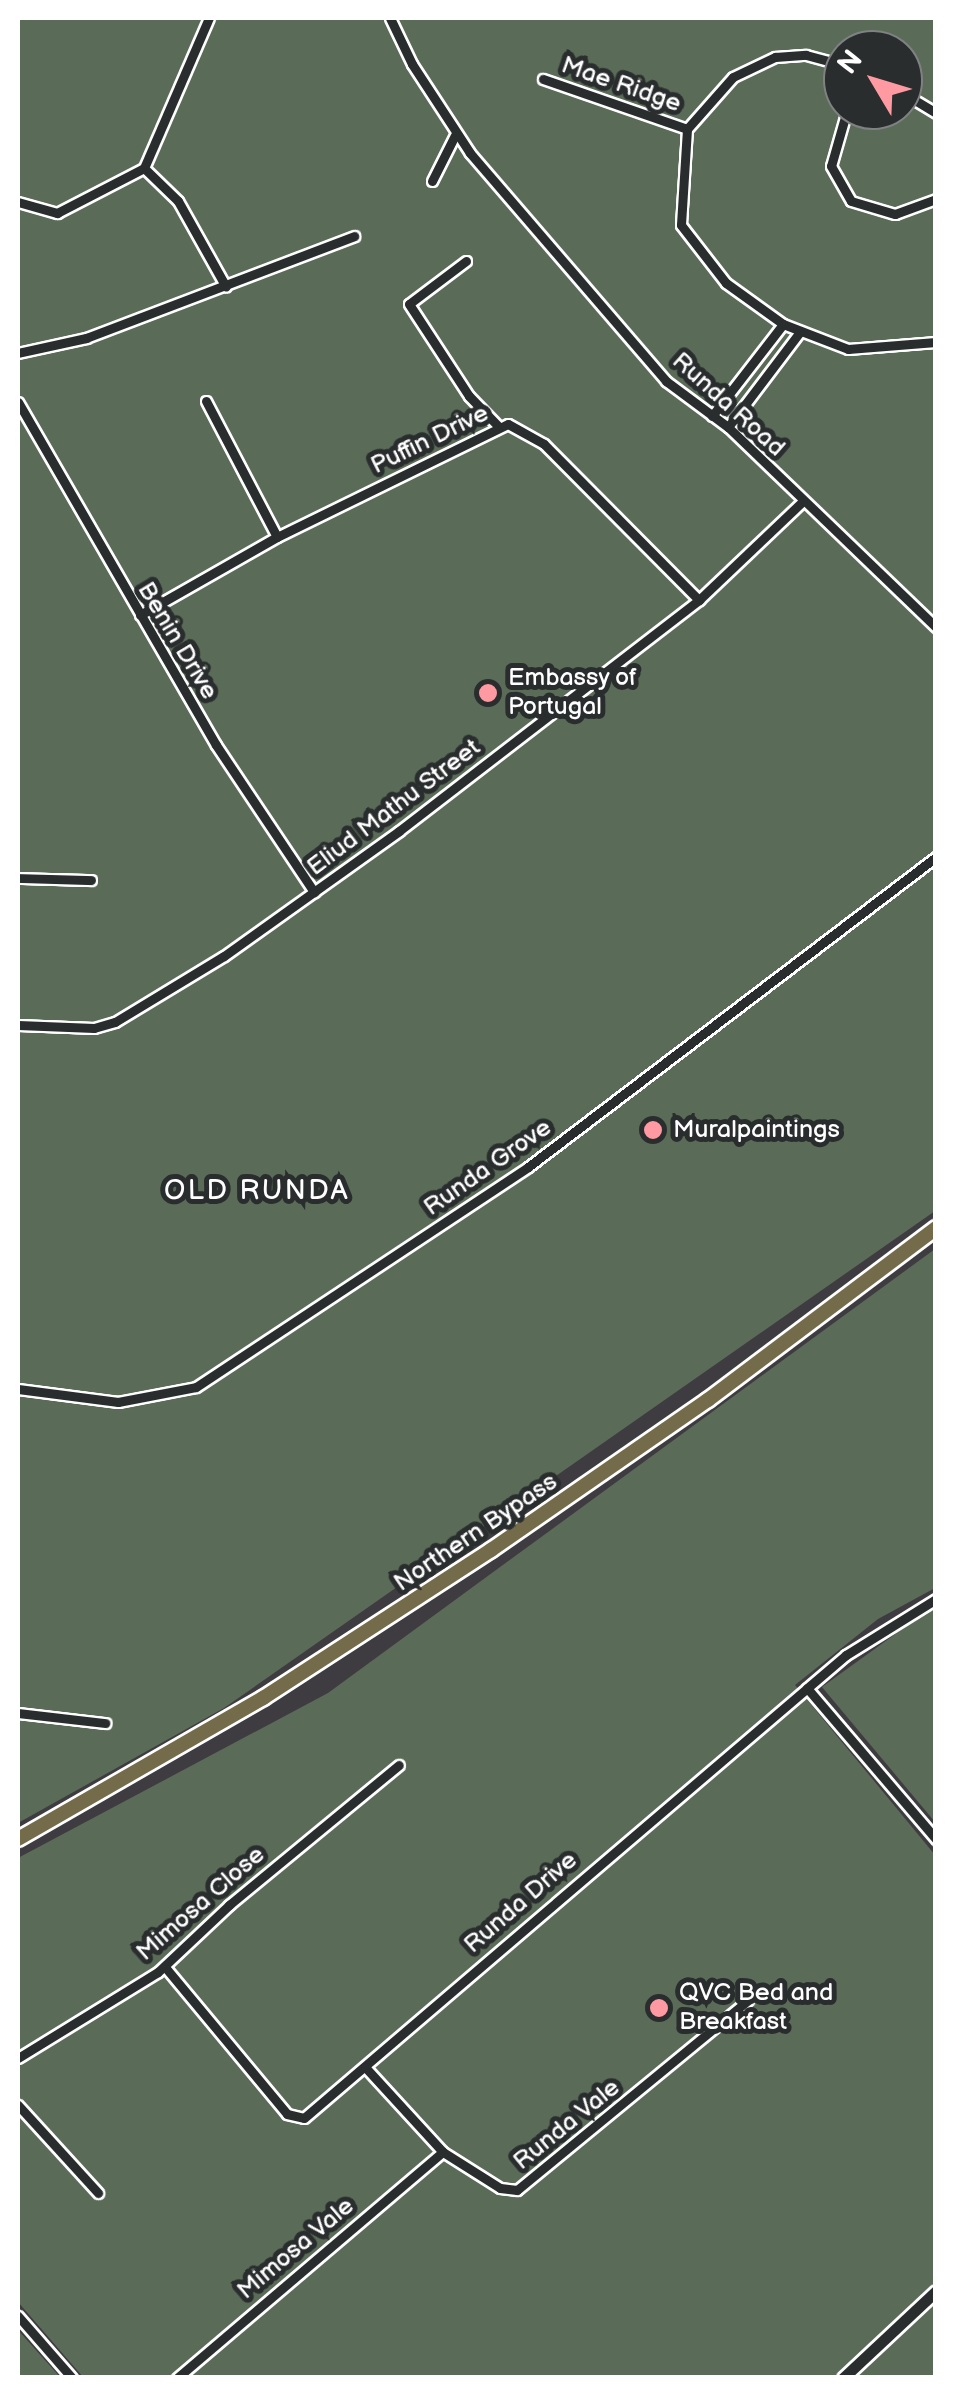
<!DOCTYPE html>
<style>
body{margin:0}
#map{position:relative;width:953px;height:2395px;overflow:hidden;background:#3e3c40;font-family:"Balsamiq Sans",sans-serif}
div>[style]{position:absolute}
.green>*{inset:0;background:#5a6c57}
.roads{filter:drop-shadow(2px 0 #fff) drop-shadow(-2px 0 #fff) drop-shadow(0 2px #fff) drop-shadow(0 -2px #fff)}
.minor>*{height:9px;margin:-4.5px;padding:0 4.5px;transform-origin:4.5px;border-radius:4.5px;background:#2a2d2e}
.tertiary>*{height:11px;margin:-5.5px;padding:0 5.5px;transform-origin:5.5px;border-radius:5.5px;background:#2a2d2e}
.primary>*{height:14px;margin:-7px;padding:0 7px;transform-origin:7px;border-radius:7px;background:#746b4b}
.dots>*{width:28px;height:28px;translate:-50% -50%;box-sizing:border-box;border:5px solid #2a2d2e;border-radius:50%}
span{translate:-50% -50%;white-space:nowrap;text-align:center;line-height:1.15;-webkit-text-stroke:10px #2a2d2e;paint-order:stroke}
.street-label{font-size:25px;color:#fff}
.poi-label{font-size:25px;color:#fff}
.left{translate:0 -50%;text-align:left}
.neighbourhood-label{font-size:28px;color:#fff;letter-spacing:2.5px}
.frame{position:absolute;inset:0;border:20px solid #fff;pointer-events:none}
.north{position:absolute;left:823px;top:30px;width:100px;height:100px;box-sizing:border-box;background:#2a2d2e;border:2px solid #7f8182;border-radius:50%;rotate:308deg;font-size:28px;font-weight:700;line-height:40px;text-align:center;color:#fff}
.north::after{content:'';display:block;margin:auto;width:35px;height:45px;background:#ff9aa2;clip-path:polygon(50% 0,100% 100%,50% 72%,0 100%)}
</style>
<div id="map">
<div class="green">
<div style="clip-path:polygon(evenodd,18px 18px,935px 18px,935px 1211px,224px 1708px,18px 1823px,18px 18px,843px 50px,903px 50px,903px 110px,843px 110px,843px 50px)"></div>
<div style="clip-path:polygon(935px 1249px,935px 1588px,878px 1619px,795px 1685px,935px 1855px,935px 2377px,83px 2377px,18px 2302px,18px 1858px,328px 1693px)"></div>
<div style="clip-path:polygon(930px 1609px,935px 1612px,935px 1822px,822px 1687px)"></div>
<div style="clip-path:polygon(18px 2330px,60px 2377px,18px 2377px)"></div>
</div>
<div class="roads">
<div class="minor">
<div style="left:390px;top:18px;width:51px;rotate:64.4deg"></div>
<div style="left:412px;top:64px;width:106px;rotate:56.9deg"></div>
<div style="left:470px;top:153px;width:301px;rotate:49.3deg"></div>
<div style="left:666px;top:381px;width:77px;rotate:36.6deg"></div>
<div style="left:728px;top:427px;width:289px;rotate:43.9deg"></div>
<div style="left:543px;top:79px;width:152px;rotate:19.1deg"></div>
<div style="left:687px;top:129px;width:96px;rotate:93.6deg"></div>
<div style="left:681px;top:225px;width:73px;rotate:52.2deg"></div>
<div style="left:726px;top:283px;width:70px;rotate:35.7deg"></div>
<div style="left:783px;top:324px;width:70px;rotate:21deg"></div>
<div style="left:848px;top:349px;width:88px;rotate:-4.5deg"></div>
<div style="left:903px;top:93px;width:39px;rotate:31deg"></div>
<div style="left:847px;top:110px;width:58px;rotate:105.9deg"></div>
<div style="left:831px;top:166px;width:40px;rotate:60.3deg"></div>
<div style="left:851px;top:201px;width:46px;rotate:16.5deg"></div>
<div style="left:895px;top:214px;width:44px;rotate:-20.1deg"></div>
<div style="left:687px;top:129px;width:69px;rotate:-48.5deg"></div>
<div style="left:733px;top:77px;width:47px;rotate:-25.5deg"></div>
<div style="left:775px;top:57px;width:31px;rotate:-4deg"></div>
<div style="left:806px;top:55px;width:38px;rotate:15deg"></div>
<div style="left:144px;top:168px;width:47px;rotate:44.1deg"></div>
<div style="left:178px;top:201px;width:98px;rotate:60.8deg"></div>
<div style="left:432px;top:181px;width:51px;rotate:-63.4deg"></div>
<div style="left:18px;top:202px;width:41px;rotate:15.8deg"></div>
<div style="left:57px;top:213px;width:98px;rotate:-27.3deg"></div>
<div style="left:144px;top:168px;width:163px;rotate:-66.6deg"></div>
<div style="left:466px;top:261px;width:71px;rotate:143deg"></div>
<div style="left:409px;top:304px;width:110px;rotate:56.9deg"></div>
<div style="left:469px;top:396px;width:42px;rotate:46deg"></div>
<div style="left:18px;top:353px;width:70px;rotate:-12.4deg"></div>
<div style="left:86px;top:338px;width:287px;rotate:-20.8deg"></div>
<div style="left:206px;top:401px;width:153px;rotate:62.4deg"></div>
<div style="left:18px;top:402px;width:396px;rotate:60deg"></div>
<div style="left:216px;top:745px;width:177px;rotate:56.3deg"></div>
<div style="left:712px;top:416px;width:116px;rotate:-52.3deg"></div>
<div style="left:728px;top:427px;width:118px;rotate:-52.9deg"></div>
<div style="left:140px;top:615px;width:158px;rotate:-29.7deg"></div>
<div style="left:277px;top:537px;width:257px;rotate:-26.1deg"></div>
<div style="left:508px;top:424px;width:41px;rotate:29.1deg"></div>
<div style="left:544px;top:444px;width:220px;rotate:45.2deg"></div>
<div style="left:18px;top:878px;width:73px;rotate:1.6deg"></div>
<div style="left:18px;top:1025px;width:76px;rotate:2.3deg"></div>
<div style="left:94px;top:1028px;width:22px;rotate:-16deg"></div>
<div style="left:115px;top:1022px;width:127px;rotate:-31.2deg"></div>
<div style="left:224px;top:956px;width:215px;rotate:-35.5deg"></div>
<div style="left:399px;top:831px;width:379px;rotate:-37.6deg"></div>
<div style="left:699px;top:600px;width:142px;rotate:-43.6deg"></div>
<div style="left:18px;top:1389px;width:101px;rotate:7.4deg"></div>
<div style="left:118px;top:1402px;width:79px;rotate:-10.9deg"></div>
<div style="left:196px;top:1387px;width:398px;rotate:-33.5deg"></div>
<div style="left:528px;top:1167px;width:512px;rotate:-37.23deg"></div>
<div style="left:807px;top:1688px;width:199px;rotate:49.5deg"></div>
<div style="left:18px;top:1713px;width:88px;rotate:6.6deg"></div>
<div style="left:165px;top:1967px;width:191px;rotate:50.3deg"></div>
<div style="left:287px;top:2114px;width:17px;rotate:13deg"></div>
<div style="left:304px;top:2118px;width:713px;rotate:-40.51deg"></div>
<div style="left:846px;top:1655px;width:106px;rotate:-31.9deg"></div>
<div style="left:18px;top:2058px;width:164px;rotate:-31.6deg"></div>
<div style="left:158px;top:1972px;width:98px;rotate:-43.3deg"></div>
<div style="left:229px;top:1905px;width:220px;rotate:-39.5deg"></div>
<div style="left:365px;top:2067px;width:115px;rotate:47.5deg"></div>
<div style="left:443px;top:2152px;width:67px;rotate:32.3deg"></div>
<div style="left:500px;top:2188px;width:17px;rotate:7deg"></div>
<div style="left:517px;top:2190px;width:299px;rotate:-39.4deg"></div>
<div style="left:18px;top:2105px;width:119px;rotate:47.7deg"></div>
<div style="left:18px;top:2316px;width:82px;rotate:48.9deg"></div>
<div style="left:177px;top:2378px;width:349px;rotate:-40.4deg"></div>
</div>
<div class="tertiary">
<div style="left:843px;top:2378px;width:127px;rotate:-43.1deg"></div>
</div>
<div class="primary">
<div style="left:18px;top:1839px;width:283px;rotate:-29.9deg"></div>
<div style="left:263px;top:1698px;width:272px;rotate:-33deg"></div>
<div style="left:491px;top:1550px;width:264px;rotate:-34.7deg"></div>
<div style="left:708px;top:1400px;width:286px;rotate:-37deg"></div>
</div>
</div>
<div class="dots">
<div style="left:488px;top:693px;background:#ff9aa2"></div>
<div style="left:653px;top:1130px;background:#ff9aa2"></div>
<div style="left:659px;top:2008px;background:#ff9aa2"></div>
</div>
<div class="street-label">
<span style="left:621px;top:85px;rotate:19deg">Mae Ridge</span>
<span style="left:728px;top:405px;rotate:42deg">Runda Road</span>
<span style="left:430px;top:440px;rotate:-26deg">Puffin Drive</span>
<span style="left:177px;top:641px;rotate:59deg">Benin Drive</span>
<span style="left:394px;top:808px;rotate:-37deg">Eliud Mathu Street</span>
<span style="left:488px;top:1168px;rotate:-35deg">Runda Grove</span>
<span style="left:476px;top:1533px;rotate:-34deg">Northern Bypass</span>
<span style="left:521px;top:1903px;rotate:-41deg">Runda Drive</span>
<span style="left:201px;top:1904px;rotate:-41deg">Mimosa Close</span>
<span style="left:567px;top:2125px;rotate:-39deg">Runda Vale</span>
<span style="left:296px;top:2249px;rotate:-40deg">Mimosa Vale</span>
</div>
<div class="poi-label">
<span class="left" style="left:508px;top:693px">Embassy of<br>Portugal</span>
<span class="left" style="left:673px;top:1130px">Muralpaintings</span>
<span class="left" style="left:679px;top:2008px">QVC Bed and<br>Breakfast</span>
</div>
<div class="neighbourhood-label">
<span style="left:257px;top:1191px">OLD RUNDA</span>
</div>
<div class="frame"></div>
<div class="north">N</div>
</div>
